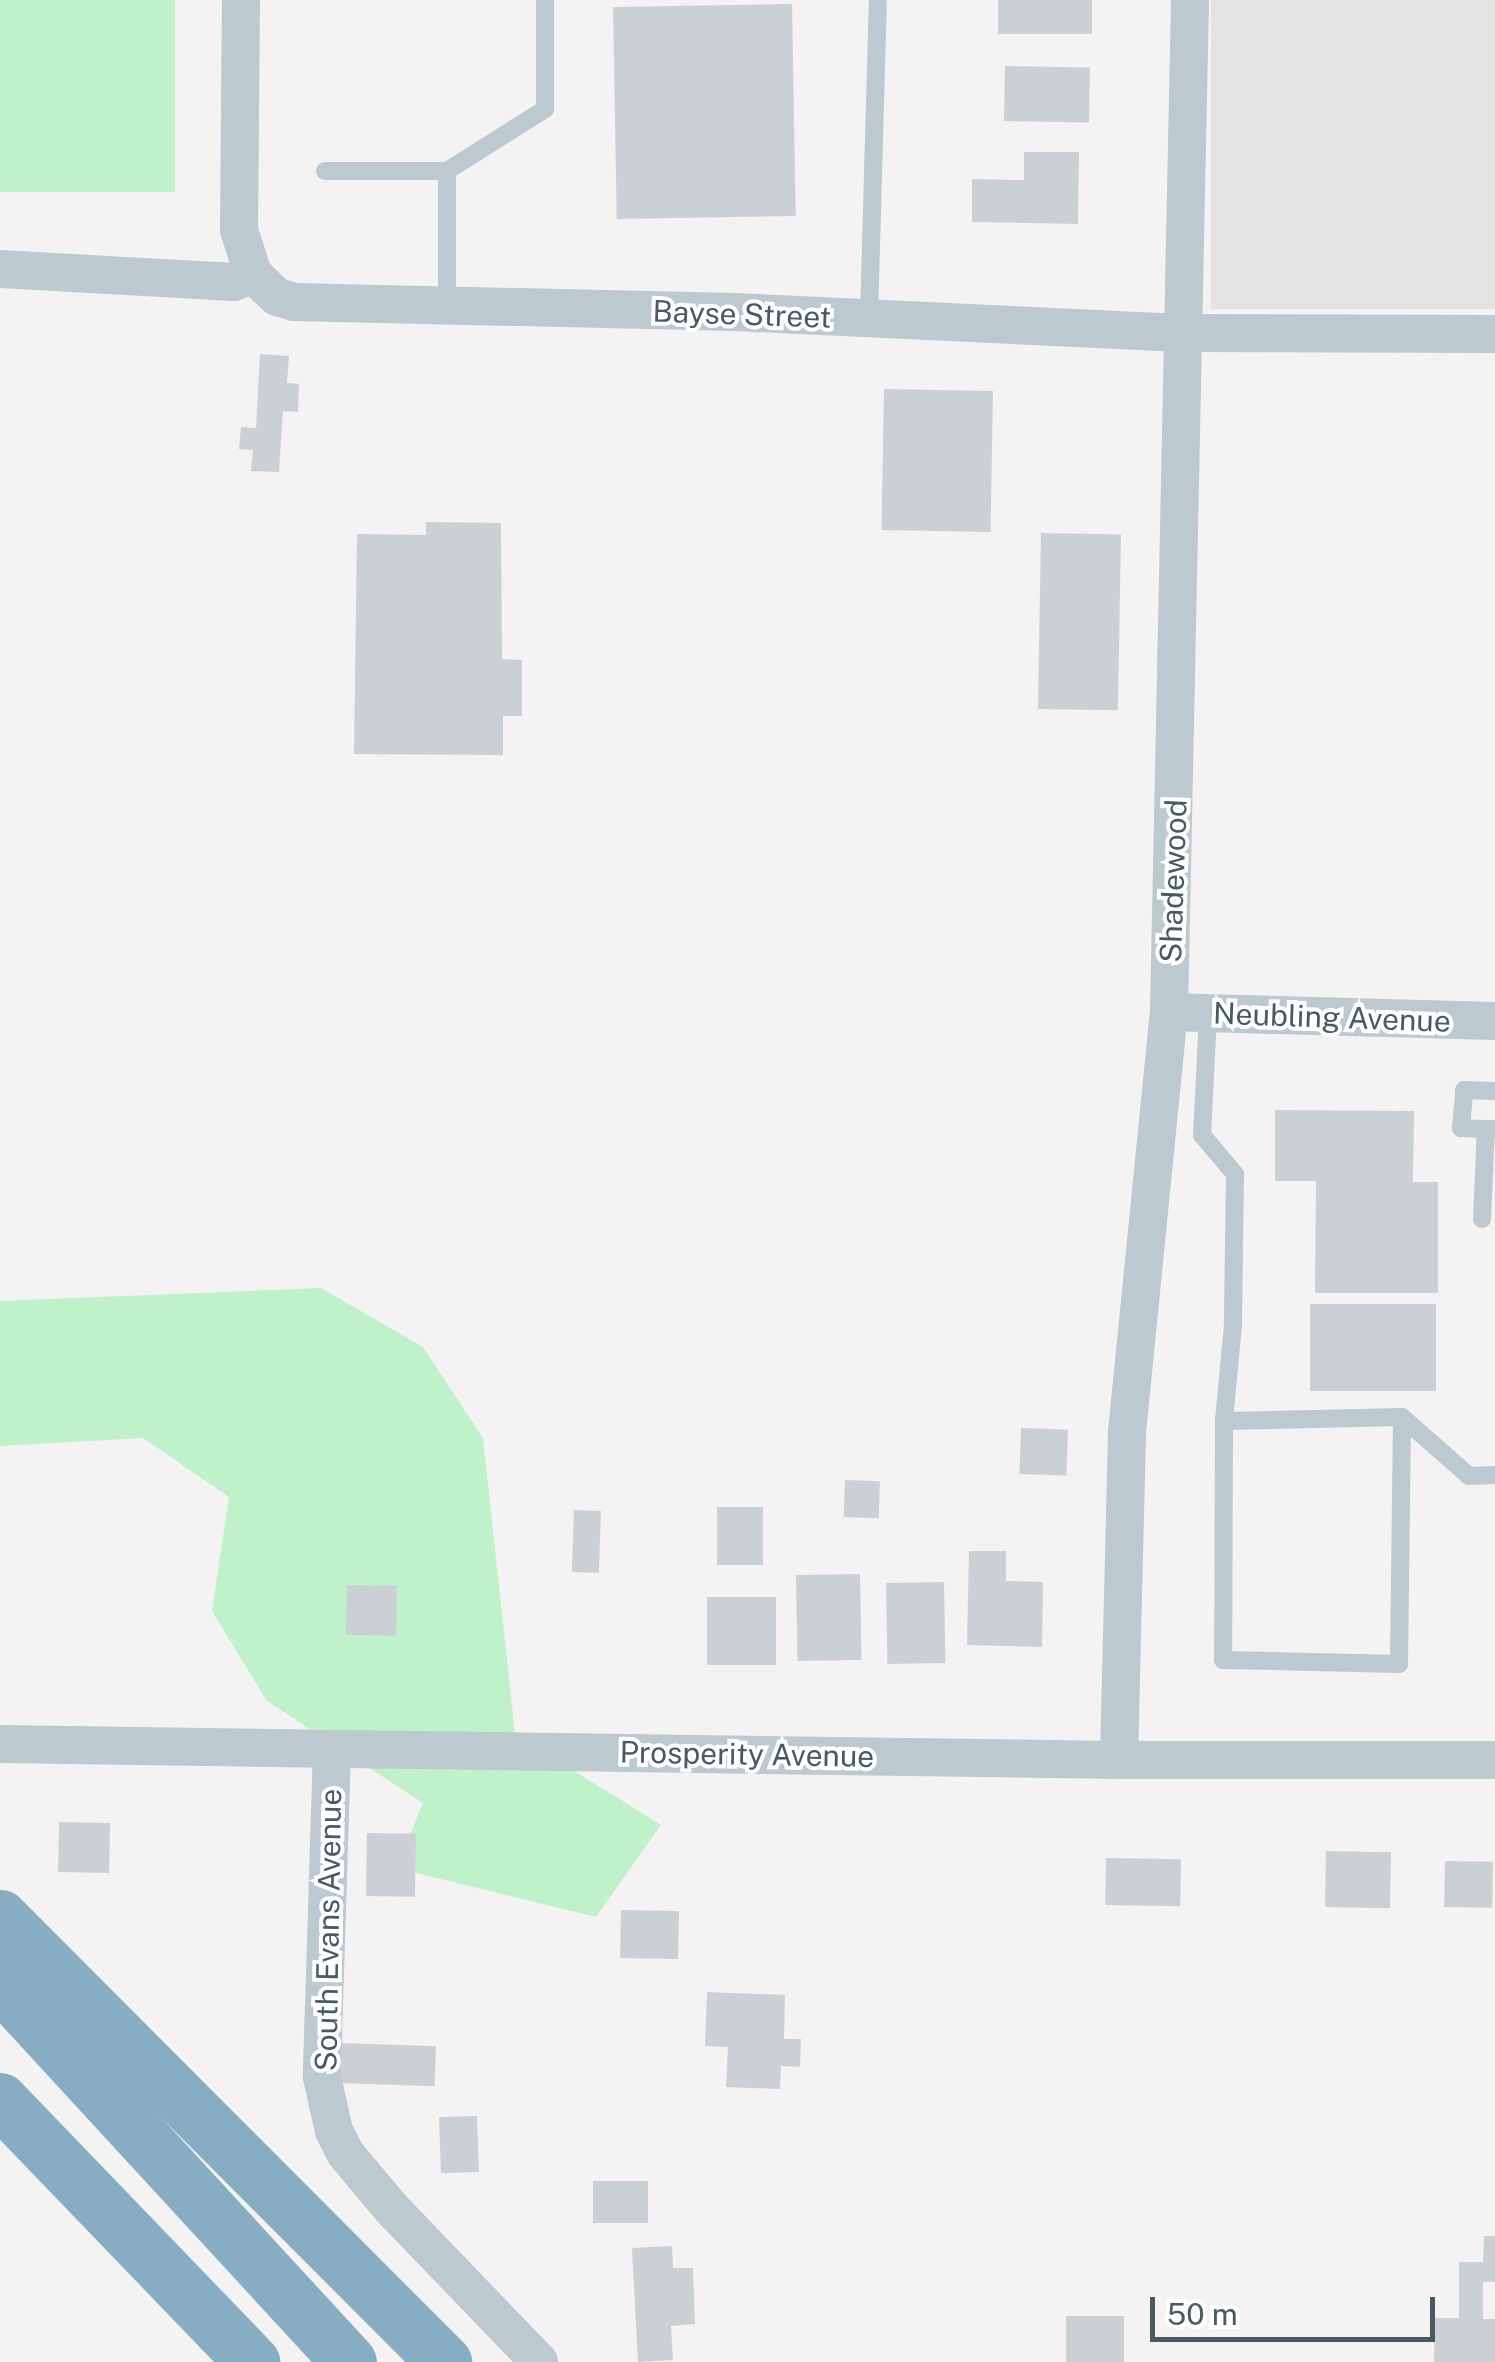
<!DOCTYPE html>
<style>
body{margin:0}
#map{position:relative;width:1495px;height:2362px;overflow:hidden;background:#f4f2f2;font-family:"Public Sans",sans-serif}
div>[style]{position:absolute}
.education>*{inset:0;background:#e5e2e4;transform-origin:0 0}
.green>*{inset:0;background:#bff2cb;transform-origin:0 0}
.building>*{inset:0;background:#cbd0d4;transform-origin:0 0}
.service>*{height:18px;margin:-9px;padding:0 9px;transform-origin:9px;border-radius:9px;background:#bcc9cf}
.minor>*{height:38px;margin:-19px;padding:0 19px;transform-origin:19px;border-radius:19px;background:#bcc9cf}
.motorway>*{height:55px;margin:-27.5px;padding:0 27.5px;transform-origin:27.5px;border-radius:27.5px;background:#87adc2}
span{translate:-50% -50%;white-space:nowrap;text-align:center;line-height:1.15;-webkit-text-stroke:8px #fff;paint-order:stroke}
.street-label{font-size:30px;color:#485960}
.scale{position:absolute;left:1150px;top:2297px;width:285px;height:45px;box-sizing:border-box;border:5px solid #485960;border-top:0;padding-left:12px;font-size:30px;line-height:35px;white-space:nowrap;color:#485960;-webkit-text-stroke:8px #fff;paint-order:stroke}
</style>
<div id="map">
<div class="education">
<div style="left:1211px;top:0;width:284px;height:309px"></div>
</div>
<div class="green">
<div style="left:0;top:0;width:175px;height:192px"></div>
<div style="clip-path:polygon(321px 1288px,423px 1347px,483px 1438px,515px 1734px,661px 1825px,596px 1917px,396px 1868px,423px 1803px,267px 1701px,212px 1611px,229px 1497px,143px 1438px,0 1446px,0 1301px)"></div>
</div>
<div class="building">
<div style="left:998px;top:0;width:94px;height:34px"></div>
<div style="left:792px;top:4px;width:212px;height:179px;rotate:89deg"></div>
<div style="left:1005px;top:66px;width:85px;height:55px;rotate:1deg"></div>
<div style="clip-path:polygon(1024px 152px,1079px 152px,1078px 224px,972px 222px,972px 179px,1024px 180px)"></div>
<div style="clip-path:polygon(260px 354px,289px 356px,287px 383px,299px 384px,298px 412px,283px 411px,279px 472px,251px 471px,253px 450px,239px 449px,241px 427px,256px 428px)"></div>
<div style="left:884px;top:389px;width:109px;height:141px;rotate:1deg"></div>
<div style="clip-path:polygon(426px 522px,501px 523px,502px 659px,522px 660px,522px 716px,503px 716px,503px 755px,354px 754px,357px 534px,426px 535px)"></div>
<div style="left:1041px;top:533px;width:80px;height:176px;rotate:1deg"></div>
<div style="clip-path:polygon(1275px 1110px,1414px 1111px,1413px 1182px,1438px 1182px,1438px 1293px,1315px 1293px,1316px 1181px,1275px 1181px)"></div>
<div style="left:1310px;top:1304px;width:126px;height:87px"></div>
<div style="left:1021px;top:1428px;width:47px;height:46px;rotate:2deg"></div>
<div style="left:845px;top:1480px;width:35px;height:37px;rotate:2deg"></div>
<div style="left:717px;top:1507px;width:46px;height:58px"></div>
<div style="left:574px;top:1510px;width:27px;height:62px;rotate:2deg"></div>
<div style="clip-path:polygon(969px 1551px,1006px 1551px,1006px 1581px,1043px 1582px,1042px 1647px,967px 1645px)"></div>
<div style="left:860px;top:1574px;width:86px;height:64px;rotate:89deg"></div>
<div style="left:944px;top:1582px;width:81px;height:58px;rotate:89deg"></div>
<div style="left:347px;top:1585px;width:50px;height:50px;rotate:1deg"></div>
<div style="left:707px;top:1597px;width:69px;height:68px"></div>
<div style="left:59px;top:1822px;width:51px;height:50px;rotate:1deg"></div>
<div style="left:367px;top:1833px;width:49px;height:63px;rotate:1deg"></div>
<div style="left:1326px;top:1851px;width:65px;height:56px;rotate:1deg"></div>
<div style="left:1106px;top:1858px;width:75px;height:47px;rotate:1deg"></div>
<div style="left:1445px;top:1861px;width:48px;height:46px;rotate:1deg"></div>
<div style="left:621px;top:1910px;width:58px;height:48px;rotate:1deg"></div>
<div style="clip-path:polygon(707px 1992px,785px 1995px,784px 2039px,801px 2039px,800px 2067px,781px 2066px,780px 2089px,726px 2087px,728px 2047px,705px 2046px)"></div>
<div style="left:341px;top:2043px;width:95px;height:40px;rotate:2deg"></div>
<div style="left:477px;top:2116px;width:56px;height:38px;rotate:88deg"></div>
<div style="left:648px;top:2181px;width:42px;height:55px;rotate:90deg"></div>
<div style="clip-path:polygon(1484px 2236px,1495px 2236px,1495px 2282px,1483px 2282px,1483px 2319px,1495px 2319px,1495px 2362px,1434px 2362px,1435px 2318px,1459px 2318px,1459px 2262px,1483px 2262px)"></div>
<div style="clip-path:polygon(672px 2246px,673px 2268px,693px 2268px,695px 2324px,671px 2326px,673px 2360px,638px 2362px,632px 2248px)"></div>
<div style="left:1124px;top:2316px;width:46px;height:58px;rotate:90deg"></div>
</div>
<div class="service">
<div style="left:325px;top:171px;width:122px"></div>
<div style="left:447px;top:308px;width:137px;rotate:-90deg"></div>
<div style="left:447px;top:171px;width:116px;rotate:-32.3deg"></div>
<div style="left:545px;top:109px;width:109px;rotate:-90deg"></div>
<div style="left:869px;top:318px;width:318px;rotate:-88.4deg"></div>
<div style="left:1208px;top:1014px;width:121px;rotate:92.8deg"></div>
<div style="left:1202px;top:1135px;width:51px;rotate:49.8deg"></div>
<div style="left:1235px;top:1174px;width:151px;rotate:90.8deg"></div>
<div style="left:1233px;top:1325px;width:96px;rotate:95.4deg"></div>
<div style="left:1224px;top:1421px;width:178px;rotate:-1.3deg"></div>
<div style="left:1402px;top:1417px;width:89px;rotate:41.4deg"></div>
<div style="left:1469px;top:1476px;width:26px;rotate:-2deg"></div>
<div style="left:1486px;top:1129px;width:25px;rotate:-178deg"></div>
<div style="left:1461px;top:1128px;width:38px;rotate:-85deg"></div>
<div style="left:1464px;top:1090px;width:31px;rotate:2deg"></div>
<div style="left:1482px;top:1219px;width:90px;rotate:-87.5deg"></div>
<div style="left:1486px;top:1129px;width:9px"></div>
<div style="left:1224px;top:1421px;width:239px;rotate:90.2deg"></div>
<div style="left:1223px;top:1660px;width:176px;rotate:1.3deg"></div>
<div style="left:1399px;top:1664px;width:247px;rotate:-89.3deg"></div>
</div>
<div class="minor">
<div style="left:241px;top:0;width:230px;rotate:90.5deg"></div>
<div style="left:239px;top:230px;width:46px;rotate:72.3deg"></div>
<div style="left:253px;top:274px;width:33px;rotate:44deg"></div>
<div style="left:277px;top:297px;width:18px;rotate:16deg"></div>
<div style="left:294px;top:302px;width:441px;rotate:1.3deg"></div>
<div style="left:735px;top:312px;width:447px;rotate:2.7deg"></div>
<div style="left:1182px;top:333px;width:313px;rotate:0.2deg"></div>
<div style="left:0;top:269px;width:234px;rotate:3.2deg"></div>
<div style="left:234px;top:282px;width:21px;rotate:-23deg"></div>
<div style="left:1169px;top:1012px;width:326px;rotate:1.6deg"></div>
<div style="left:0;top:1744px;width:1119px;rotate:0.82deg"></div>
<div style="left:1119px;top:1760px;width:376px"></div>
<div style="left:332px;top:1750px;width:327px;rotate:91.8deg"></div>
<div style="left:322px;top:2077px;width:55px;rotate:77.5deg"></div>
<div style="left:334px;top:2131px;width:25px;rotate:63deg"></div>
<div style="left:345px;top:2153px;width:73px;rotate:50deg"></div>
<div style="left:392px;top:2209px;width:212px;rotate:46.1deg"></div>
<div style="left:1119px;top:1760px;width:328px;rotate:-88.6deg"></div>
<div style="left:1127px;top:1432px;width:422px;rotate:-84.3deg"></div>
<div style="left:1169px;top:1012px;width:1012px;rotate:-88.81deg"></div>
</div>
<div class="motorway">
<div style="left:0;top:1917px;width:629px;rotate:45.06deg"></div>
<div style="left:0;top:1983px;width:515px;rotate:47.36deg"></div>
<div style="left:0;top:2100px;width:364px;rotate:46.1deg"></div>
</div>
<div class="street-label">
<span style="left:742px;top:314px;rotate:2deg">Bayse Street</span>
<span style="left:1173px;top:881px;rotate:-88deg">Shadewood</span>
<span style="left:1332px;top:1017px;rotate:2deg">Neubling Avenue</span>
<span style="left:747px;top:1754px;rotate:1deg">Prosperity Avenue</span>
<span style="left:328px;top:1930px;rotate:-89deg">South Evans Avenue</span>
</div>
<div class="scale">50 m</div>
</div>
